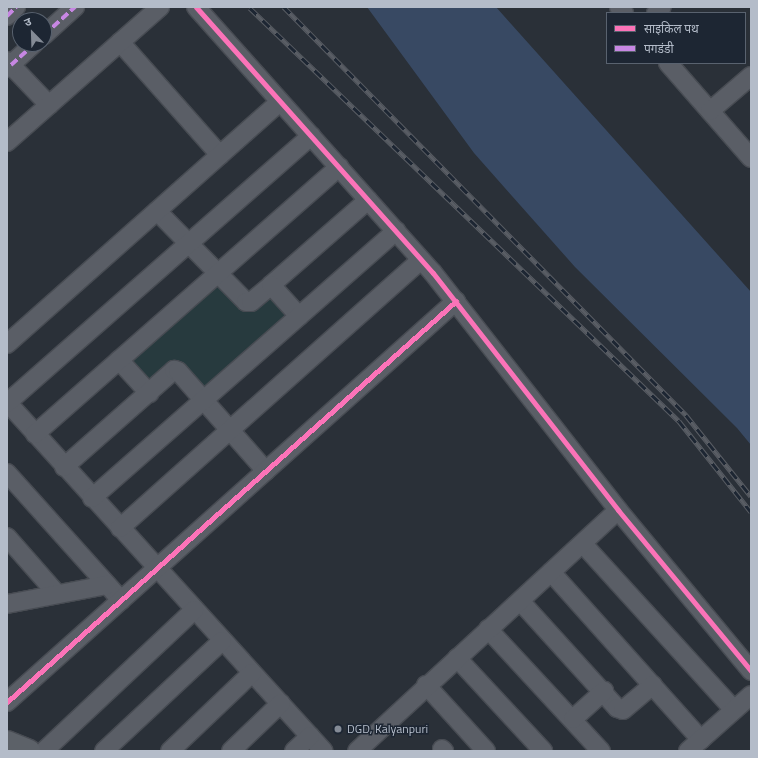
<!DOCTYPE html>
<meta charset="utf-8">
<style>
body{margin:0}
#map{position:relative;width:758px;height:758px;overflow:hidden;background:#2a3038;font-family:"Titillium Web","Noto Sans Devanagari",sans-serif}
div>[style]{position:absolute}
.green>*{inset:0;background:#273a3e}
.water>*{inset:0;background:#384963}
.roads{filter:drop-shadow(1px 0 #484c53) drop-shadow(-1px 0 #484c53) drop-shadow(0 1px #484c53) drop-shadow(0 -1px #484c53)}
.minor>*{height:18px;margin:-9px;padding:0 9px;transform-origin:9px;border-radius:9px;background:#5a5e66}
.major>*{height:22px;margin:-11px;padding:0 11px;transform-origin:11px;border-radius:11px;background:#5c6168}
.rail>*{height:4.5px;margin-top:-2.25px;transform-origin:0;background:repeating-linear-gradient(90deg,#1d2633 0 9px,#595d64 0 18px);box-sizing:border-box;border-block:1px solid #595d64}
.quiet>*{height:4px;margin-top:-2px;transform-origin:0;background:repeating-linear-gradient(90deg,#c787e3 0 8px,transparent 0 12px)}
.cycleway>*{height:5px;margin:-2.5px;padding:0 2.5px;transform-origin:2.5px;border-radius:2.5px;background:#fb73b8}
.dots>*{width:11px;height:11px;translate:-50% -50%;box-sizing:border-box;border:2px solid #1d2633;border-radius:50%}
span{translate:-50% -50%;white-space:nowrap;text-align:center;line-height:1.15;-webkit-text-stroke:3px #1d2633;paint-order:stroke}
.poi-label{font-size:12px;color:#b4bcc9}
.left{translate:0 -50%;text-align:left}
.frame{position:absolute;inset:0;border:8px solid #b4bcc9;pointer-events:none}
.legend{position:absolute;left:606px;top:12px;width:140px;height:52px;box-sizing:border-box;background:#1d2633;border:1px solid #59626f;margin:0;padding:5px 7px;list-style:none;font-size:12px;color:#b4bcc9}
.legend li{display:flex;align-items:center;gap:8px;height:20px}
.legend b{width:20px;border:1px solid #59626f}
.north{position:absolute;left:12px;top:12px;width:40px;height:40px;box-sizing:border-box;background:#1d2633;border:1px solid #59626f;border-radius:50%;rotate:337deg;font-size:11px;font-weight:700;line-height:16px;text-align:center;color:#b4bcc9}
.north::after{content:'';display:block;margin:auto;width:14px;height:18px;background:#848b96;clip-path:polygon(50% 0,100% 100%,50% 72%,0 100%)}
</style>
<div id="map">
<div class="green">
<div style="clip-path:polygon(217px 280px,245px 312px,271px 290px,293px 315px,203px 395px,176px 364px,149px 388px,125px 360px)"></div>
</div>
<div class="water">
<div style="clip-path:polygon(367px 7px,496px 7px,751px 292px,751px 445px,737px 428px,575px 267px,474px 153px)"></div>
</div>
<div class="roads">
<div class="minor">
<div style="left:196px;top:7px;width:356px;rotate:48.3deg"></div>
<div style="left:433px;top:273px;width:301px;rotate:52deg"></div>
<div style="left:618px;top:510px;width:209px;rotate:50.4deg"></div>
<div style="left:619px;top:7px;width:8px;rotate:50deg"></div>
<div style="left:656px;top:13px;width:8px;rotate:-45deg"></div>
<div style="left:7px;top:16px;width:13px;rotate:-45deg"></div>
<div style="left:44px;top:35px;width:42px;rotate:-42.1deg"></div>
<div style="left:120px;top:42px;width:151px;rotate:48.5deg"></div>
<div style="left:7px;top:61px;width:61px;rotate:46.3deg"></div>
<div style="left:668px;top:63px;width:126px;rotate:48.9deg"></div>
<div style="left:7px;top:68px;width:36px;rotate:-42deg"></div>
<div style="left:710px;top:111px;width:54px;rotate:-40.5deg"></div>
<div style="left:7px;top:142px;width:204px;rotate:-41.4deg"></div>
<div style="left:157px;top:211px;width:127px;rotate:45.6deg"></div>
<div style="left:246px;top:302px;width:5px"></div>
<div style="left:251px;top:302px;width:26px;rotate:-40deg"></div>
<div style="left:271px;top:285px;width:129px;rotate:-41.2deg"></div>
<div style="left:271px;top:285px;width:42px;rotate:47.9deg"></div>
<div style="left:7px;top:344px;width:365px;rotate:-41.6deg"></div>
<div style="left:119px;top:360px;width:45px;rotate:47.7deg"></div>
<div style="left:7px;top:402px;width:471px;rotate:47.8deg"></div>
<div style="left:7px;top:403px;width:405px;rotate:-41.3deg"></div>
<div style="left:35px;top:434px;width:405px;rotate:-41.3deg"></div>
<div style="left:64px;top:467px;width:147px;rotate:-41.4deg"></div>
<div style="left:174px;top:370px;width:4px;rotate:14deg"></div>
<div style="left:178px;top:371px;width:133px;rotate:48.7deg"></div>
<div style="left:7px;top:473px;width:171px;rotate:48.1deg"></div>
<div style="left:92px;top:498px;width:405px;rotate:-41.3deg"></div>
<div style="left:120px;top:528px;width:403px;rotate:-41.7deg"></div>
<div style="left:7px;top:537px;width:76px;rotate:48.7deg"></div>
<div style="left:583px;top:544px;width:224px;rotate:47.7deg"></div>
<div style="left:551px;top:572px;width:225px;rotate:48.2deg"></div>
<div style="left:521px;top:602px;width:143px;rotate:47.8deg"></div>
<div style="left:617px;top:708px;width:6px;rotate:18deg"></div>
<div style="left:623px;top:710px;width:39px;rotate:-40deg"></div>
<div style="left:7px;top:604px;width:102px;rotate:-10.8deg"></div>
<div style="left:488px;top:629px;width:166px;rotate:47.2deg"></div>
<div style="left:457px;top:658px;width:127px;rotate:47.2deg"></div>
<div style="left:426px;top:685px;width:89px;rotate:47.7deg"></div>
<div style="left:7px;top:702px;width:602px;rotate:-41.77deg"></div>
<div style="left:573px;top:719px;width:42px;rotate:-42.1deg"></div>
<div style="left:442px;top:749px;width:3px;rotate:45deg"></div>
<div style="left:44px;top:751px;width:206px;rotate:-43.2deg"></div>
<div style="left:104px;top:751px;width:161px;rotate:-43deg"></div>
<div style="left:170px;top:751px;width:113px;rotate:-43.6deg"></div>
<div style="left:231px;top:751px;width:69px;rotate:-43.8deg"></div>
<div style="left:294px;top:751px;width:22px;rotate:-43deg"></div>
<div style="left:357px;top:751px;width:355px;rotate:-42.7deg"></div>
<div style="left:688px;top:751px;width:84px;rotate:-41.6deg"></div>
</div>
<div class="major">
<div style="left:7px;top:742px;width:24px;rotate:22deg"></div>
</div>
</div>
<div class="rail">
<div style="left:284px;top:7px;width:573px;rotate:45.42deg"></div>
<div style="left:686px;top:415px;width:104px;rotate:51.3deg"></div>
<div style="left:250px;top:8px;width:595px;rotate:43.91deg"></div>
<div style="left:679px;top:421px;width:116px;rotate:51.6deg"></div>
</div>
<div class="quiet">
<div style="left:7px;top:16px;width:13px;rotate:-45deg"></div>
<div style="left:44px;top:35px;width:42px;rotate:-42.1deg"></div>
<div style="left:11px;top:65px;width:31px;rotate:-42deg"></div>
</div>
<div class="cycleway">
<div style="left:196px;top:7px;width:356px;rotate:48.3deg"></div>
<div style="left:433px;top:273px;width:301px;rotate:52deg"></div>
<div style="left:618px;top:510px;width:209px;rotate:50.4deg"></div>
<div style="left:7px;top:702px;width:602px;rotate:-41.77deg"></div>
</div>
<div class="dots">
<div style="left:338px;top:729px;background:#848b96"></div>
</div>
<div class="poi-label">
<span class="left" style="left:347px;top:729px">DGD, Kalyanpuri</span>
</div>
<div class="frame"></div>
<ul class="legend">
<li><b style="height:5px;background:#fb73b8"></b>साइकिल पथ</li>
<li><b style="height:5px;background:#c787e3"></b>पगडंडी</li>
</ul>
<div class="north">उ</div>
</div>
